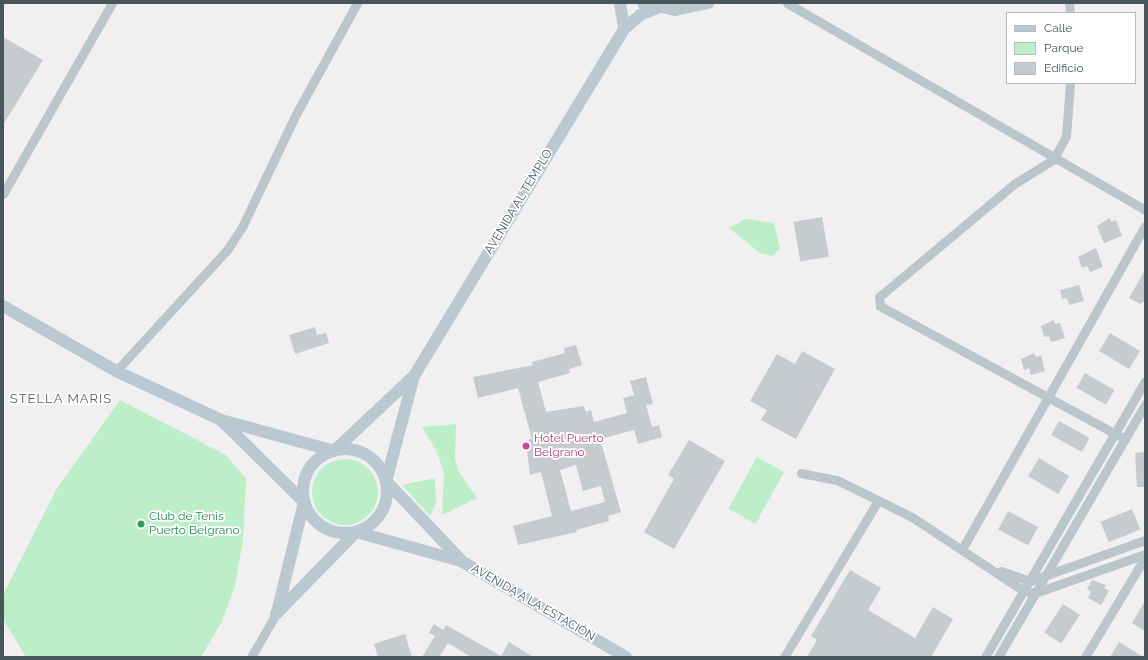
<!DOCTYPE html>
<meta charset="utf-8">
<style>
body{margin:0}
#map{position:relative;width:1148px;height:660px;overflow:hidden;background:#f1efef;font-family:Raleway,sans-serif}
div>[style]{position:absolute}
.green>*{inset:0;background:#bcefc7;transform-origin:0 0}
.round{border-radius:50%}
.building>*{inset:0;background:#c5cbce;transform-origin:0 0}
.street>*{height:9px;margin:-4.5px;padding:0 4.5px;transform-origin:4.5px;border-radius:4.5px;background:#bac6cc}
.secondary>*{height:12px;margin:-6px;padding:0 6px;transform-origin:6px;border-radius:6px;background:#bac9d1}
.secondary>.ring{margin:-6px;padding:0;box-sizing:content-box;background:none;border:12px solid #bac9d1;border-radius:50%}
.dots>*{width:11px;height:11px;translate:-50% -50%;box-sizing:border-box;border:2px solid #fff;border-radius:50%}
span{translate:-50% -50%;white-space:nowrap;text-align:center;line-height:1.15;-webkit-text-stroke:3.5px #fff;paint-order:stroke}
.street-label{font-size:12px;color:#47565c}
.hotel-label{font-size:12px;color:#b23c85}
.left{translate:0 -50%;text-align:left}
.leisure-label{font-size:12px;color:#27864d}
.neighbourhood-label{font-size:13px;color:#5b6064;letter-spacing:1px}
.frame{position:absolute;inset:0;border:4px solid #47565c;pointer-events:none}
.legend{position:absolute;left:1006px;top:12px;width:130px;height:72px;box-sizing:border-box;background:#fff;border:1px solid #b5bbbe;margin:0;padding:5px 7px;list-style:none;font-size:12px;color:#47565c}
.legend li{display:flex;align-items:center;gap:8px;height:20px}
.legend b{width:20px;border:1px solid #b5bbbe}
</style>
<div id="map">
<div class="green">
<div style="clip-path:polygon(745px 219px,774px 223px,780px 248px,773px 256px,760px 253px,729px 228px)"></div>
<div style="clip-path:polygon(120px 400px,226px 455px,246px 479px,243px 540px,235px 586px,222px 621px,201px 657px,26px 657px,3px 619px,3px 595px,56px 490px)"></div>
<div style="clip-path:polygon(456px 424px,455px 460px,459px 472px,477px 498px,442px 515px,444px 473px,436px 450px,422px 427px)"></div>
<div style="left:757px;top:457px;width:31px;height:59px;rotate:29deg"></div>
<div class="round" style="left:312px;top:459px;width:66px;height:66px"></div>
<div style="clip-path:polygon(435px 478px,436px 503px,430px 516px,402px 485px)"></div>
</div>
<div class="building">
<div style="clip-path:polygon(3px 37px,43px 60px,3px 125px)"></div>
<div style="left:822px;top:217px;width:40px;height:29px;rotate:80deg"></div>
<div style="clip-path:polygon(1110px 218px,1111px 222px,1116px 220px,1122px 236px,1104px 243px,1097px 226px)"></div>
<div style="clip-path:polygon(1096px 248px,1103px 267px,1090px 272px,1087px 266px,1082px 268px,1078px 257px)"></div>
<div style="clip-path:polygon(1145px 270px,1145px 300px,1141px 304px,1129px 298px)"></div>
<div style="clip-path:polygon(1079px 285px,1084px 301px,1069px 305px,1067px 298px,1062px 299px,1060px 290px)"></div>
<div style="clip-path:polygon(1054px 320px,1055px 324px,1060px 323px,1065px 338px,1051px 342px,1049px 336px,1044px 337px,1041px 326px)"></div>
<div style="clip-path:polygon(315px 327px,317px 335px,326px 333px,329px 343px,295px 354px,289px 335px)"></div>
<div style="left:1110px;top:333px;width:35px;height:21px;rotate:31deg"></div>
<div style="clip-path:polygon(evenodd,576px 345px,582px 365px,569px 369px,570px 373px,538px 382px,546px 412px,584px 406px,586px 412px,591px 410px,594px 422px,627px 413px,623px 398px,634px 395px,630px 381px,646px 377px,653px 404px,646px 405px,652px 427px,659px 425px,662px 437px,638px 444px,634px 430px,600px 439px,621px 512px,608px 516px,609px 521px,576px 530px,577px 532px,518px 545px,513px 526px,552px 516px,541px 472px,530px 475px,527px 450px,524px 451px,521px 442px,532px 439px,518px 388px,478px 398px,473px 377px,533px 365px,532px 362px,565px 353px,564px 348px,576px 345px,576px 465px,583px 491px,601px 486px,605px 502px,571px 511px,560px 470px,576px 465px)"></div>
<div style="clip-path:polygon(802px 351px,835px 369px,796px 439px,761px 420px,767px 410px,750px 401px,777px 354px,795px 364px)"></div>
<div style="clip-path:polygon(1034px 353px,1036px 357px,1041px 355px,1045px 371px,1031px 375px,1029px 368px,1024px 370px,1021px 359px)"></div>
<div style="left:1085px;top:373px;width:34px;height:17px;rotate:30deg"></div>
<div style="left:1059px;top:421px;width:35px;height:16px;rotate:29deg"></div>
<div style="clip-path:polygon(689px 440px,725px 461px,674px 549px,644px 532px,674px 479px,668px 475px)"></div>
<div style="clip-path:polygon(1145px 452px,1145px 487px,1137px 487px,1135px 453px)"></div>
<div style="left:1039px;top:458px;width:35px;height:21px;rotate:31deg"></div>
<div style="left:1132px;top:509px;width:22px;height:34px;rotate:68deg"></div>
<div style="left:1008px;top:511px;width:34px;height:21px;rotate:28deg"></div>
<div style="clip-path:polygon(850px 570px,881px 588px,868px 610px,915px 638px,933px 607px,953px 619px,931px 657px,807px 657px,817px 640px,811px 636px)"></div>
<div style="clip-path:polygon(1092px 580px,1106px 585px,1104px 588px,1109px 591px,1101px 605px,1088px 598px,1091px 592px,1087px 589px)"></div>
<div style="clip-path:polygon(1145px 601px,1145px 631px,1132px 623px)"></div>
<div style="left:1063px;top:604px;width:20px;height:34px;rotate:33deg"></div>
<div style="clip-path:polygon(434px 624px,443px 630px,446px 625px,501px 656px,509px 642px,533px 657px,471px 657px,448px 643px,439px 657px,422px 657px,435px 636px,429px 633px)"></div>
<div style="clip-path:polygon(405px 634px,412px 657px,378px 657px,374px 644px)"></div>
<div style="clip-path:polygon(1119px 642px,1143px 657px,1110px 657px)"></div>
</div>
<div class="street">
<div style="left:787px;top:3px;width:414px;rotate:30deg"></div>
<div style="left:1069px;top:3px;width:10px;rotate:84deg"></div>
<div style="left:1070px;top:83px;width:53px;rotate:94.3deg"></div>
<div style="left:1066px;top:136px;width:26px;rotate:118deg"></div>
<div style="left:1054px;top:159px;width:47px;rotate:148deg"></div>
<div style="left:1014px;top:184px;width:176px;rotate:140.1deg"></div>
<div style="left:879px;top:297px;width:9px;rotate:84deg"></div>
<div style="left:880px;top:306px;width:279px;rotate:28.5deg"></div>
<div style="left:3px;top:194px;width:220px;rotate:-60.3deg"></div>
<div style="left:116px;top:371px;width:164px;rotate:-47.5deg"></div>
<div style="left:227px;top:250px;width:30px;rotate:-57deg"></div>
<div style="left:243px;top:225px;width:123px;rotate:-64.5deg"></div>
<div style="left:296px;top:114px;width:127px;rotate:-61.2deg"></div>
<div style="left:801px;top:473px;width:37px;rotate:11deg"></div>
<div style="left:837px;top:480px;width:84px;rotate:26.3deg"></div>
<div style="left:912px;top:517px;width:134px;rotate:33.5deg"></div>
<div style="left:1024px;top:591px;width:11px;rotate:10deg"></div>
<div style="left:1035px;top:593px;width:117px;rotate:-19.5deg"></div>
<div style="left:962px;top:549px;width:371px;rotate:-60.5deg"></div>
<div style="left:1001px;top:571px;width:31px;rotate:19deg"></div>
<div style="left:1030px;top:581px;width:122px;rotate:-19.6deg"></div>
<div style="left:251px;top:657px;width:50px;rotate:-59.8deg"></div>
<div style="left:784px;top:657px;width:181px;rotate:-59deg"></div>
<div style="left:985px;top:657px;width:319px;rotate:-59.9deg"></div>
<div style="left:998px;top:657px;width:293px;rotate:-59.8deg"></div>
<div style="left:1085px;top:657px;width:117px;rotate:-59deg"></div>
</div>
<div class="secondary">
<div style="left:620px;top:3px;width:26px;rotate:81deg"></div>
<div style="left:643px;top:3px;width:33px;rotate:12deg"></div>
<div style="left:675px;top:10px;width:34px;rotate:-12deg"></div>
<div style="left:3px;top:306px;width:130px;rotate:29.9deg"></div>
<div style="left:116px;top:371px;width:116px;rotate:25deg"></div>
<div style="left:221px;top:420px;width:117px;rotate:15.3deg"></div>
<div style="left:334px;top:451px;width:110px;rotate:-43.2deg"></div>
<div style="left:414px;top:376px;width:406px;rotate:-58.8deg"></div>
<div style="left:624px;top:29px;width:21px;rotate:-41deg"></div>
<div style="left:640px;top:15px;width:18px;rotate:-22deg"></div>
<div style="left:414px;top:376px;width:109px;rotate:104.9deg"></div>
<div style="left:386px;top:481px;width:109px;rotate:46.5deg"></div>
<div style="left:222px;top:421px;width:115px;rotate:44.6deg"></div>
<div style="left:304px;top:502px;width:114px;rotate:103.7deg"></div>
<div class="ring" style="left:303px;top:449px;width:72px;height:72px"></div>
<div style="left:276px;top:614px;width:115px;rotate:-45.7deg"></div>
<div style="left:356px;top:532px;width:109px;rotate:15.4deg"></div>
<div style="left:461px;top:561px;width:191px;rotate:30.2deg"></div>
</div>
<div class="dots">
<div style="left:526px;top:446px;background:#d1479c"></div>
<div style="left:141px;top:524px;background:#2e9e5b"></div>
</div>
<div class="street-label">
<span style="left:519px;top:202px;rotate:-59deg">AVENIDA AL TEMPLO</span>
<span style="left:533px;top:603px;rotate:30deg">AVENIDA A LA ESTACIÓN</span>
</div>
<div class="hotel-label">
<span class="left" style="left:534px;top:446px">Hotel Puerto<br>Belgrano</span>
</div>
<div class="leisure-label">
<span class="left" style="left:149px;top:524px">Club de Tenis<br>Puerto Belgrano</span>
</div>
<div class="neighbourhood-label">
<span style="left:61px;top:399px">STELLA MARIS</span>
</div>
<div class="frame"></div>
<ul class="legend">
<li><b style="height:5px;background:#bac9d1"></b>Calle</li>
<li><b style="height:11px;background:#bcefc7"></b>Parque</li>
<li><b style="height:11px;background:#c5cbce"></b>Edificio</li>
</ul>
</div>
